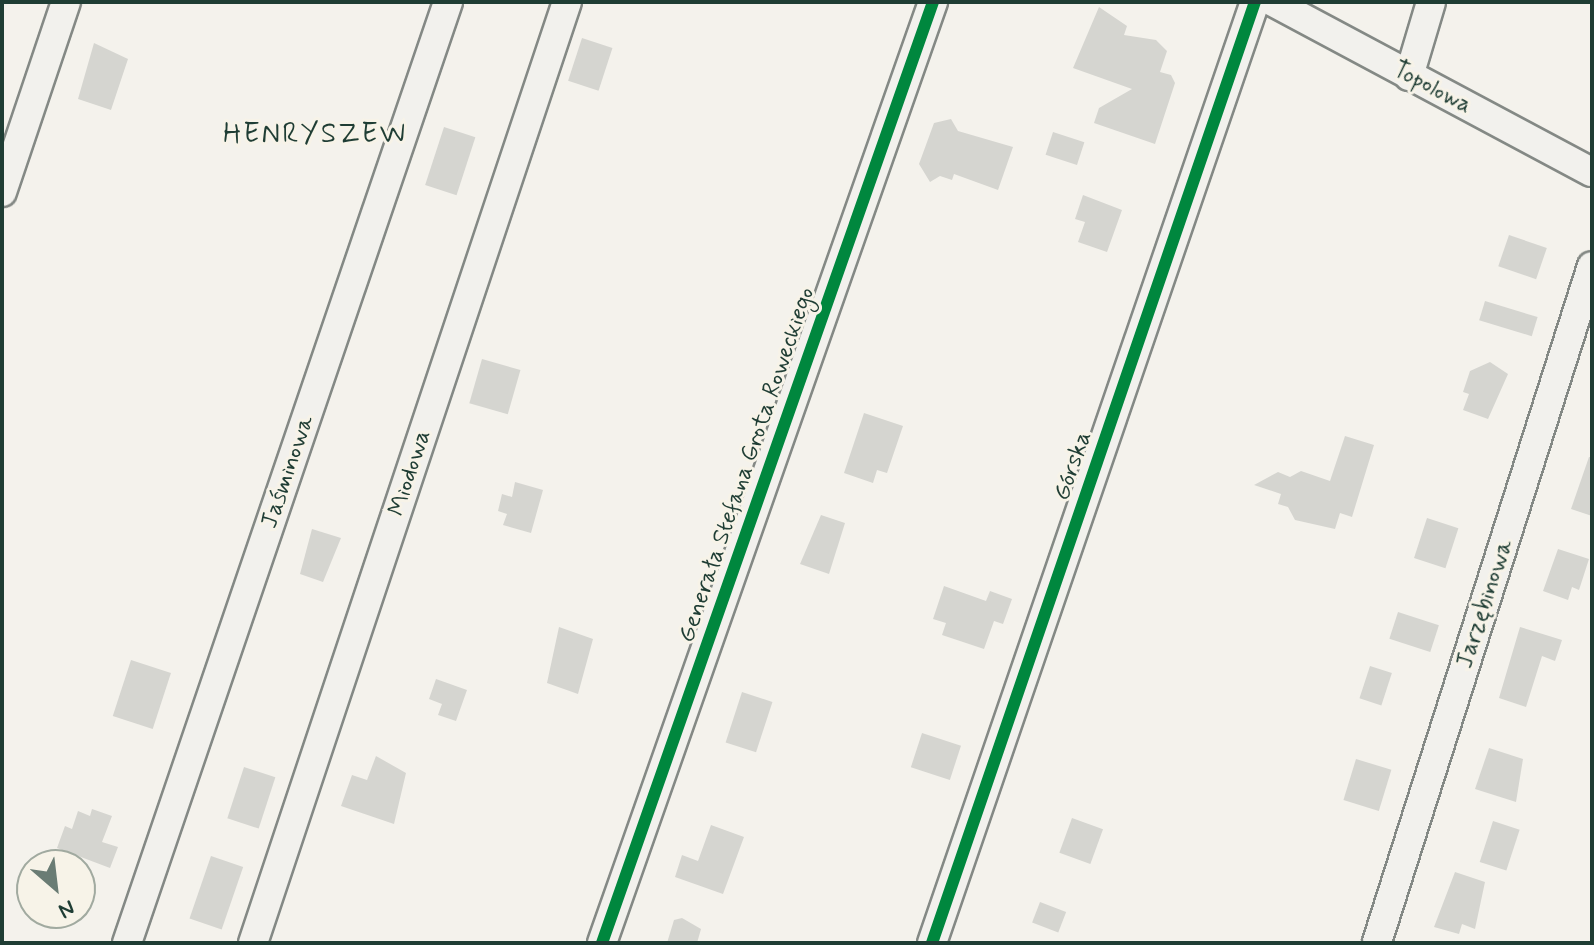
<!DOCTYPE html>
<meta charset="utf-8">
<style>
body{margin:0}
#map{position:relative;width:1594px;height:945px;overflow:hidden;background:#f4f2ec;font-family:Mynerve,sans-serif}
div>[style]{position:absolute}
.building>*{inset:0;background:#d5d5d0;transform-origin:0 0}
.roads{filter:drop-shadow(2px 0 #848985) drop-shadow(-2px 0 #848985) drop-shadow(0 2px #848985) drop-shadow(0 -2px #848985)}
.minor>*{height:28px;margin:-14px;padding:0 14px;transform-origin:14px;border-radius:14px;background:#f2f1ed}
.cycleway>*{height:12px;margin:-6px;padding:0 6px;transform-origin:6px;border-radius:6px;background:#00873e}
span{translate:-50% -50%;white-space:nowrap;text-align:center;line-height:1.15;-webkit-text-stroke:6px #f7f3e8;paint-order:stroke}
.street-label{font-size:24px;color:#1f3d34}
.quarter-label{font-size:28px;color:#1f3d34;letter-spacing:2px}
.frame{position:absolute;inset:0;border:4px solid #1f3d34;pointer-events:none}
.north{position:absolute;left:16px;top:849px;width:80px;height:80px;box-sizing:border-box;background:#f7f3e8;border:2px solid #a1aaa0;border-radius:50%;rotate:152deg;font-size:22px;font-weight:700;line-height:32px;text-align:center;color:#1f3d34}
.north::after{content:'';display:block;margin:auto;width:28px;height:36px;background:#6a7c74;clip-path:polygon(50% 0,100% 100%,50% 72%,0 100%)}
</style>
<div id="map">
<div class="building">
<div style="clip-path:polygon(1099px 7px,1127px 26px,1124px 35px,1156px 40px,1167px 51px,1160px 72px,1171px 75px,1175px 83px,1155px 144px,1094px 123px,1099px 108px,1132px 89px,1073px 68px)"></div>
<div style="left:582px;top:38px;width:32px;height:45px;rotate:18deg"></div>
<div style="clip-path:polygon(94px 43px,128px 59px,111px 110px,78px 99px)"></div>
<div style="clip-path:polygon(951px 119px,958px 131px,1013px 147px,998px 190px,954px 174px,952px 180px,940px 176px,930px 182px,919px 164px,934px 123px)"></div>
<div style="left:444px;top:127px;width:33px;height:61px;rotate:18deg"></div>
<div style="left:1053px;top:132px;width:33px;height:24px;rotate:18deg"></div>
<div style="clip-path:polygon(1083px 195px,1122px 210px,1107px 252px,1078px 242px,1085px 222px,1075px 219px)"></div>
<div style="left:1509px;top:235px;width:40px;height:33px;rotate:19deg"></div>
<div style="left:1485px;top:301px;width:55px;height:20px;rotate:17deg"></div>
<div style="left:482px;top:359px;width:40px;height:46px;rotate:16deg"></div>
<div style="clip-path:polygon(1490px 362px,1508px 374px,1488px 419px,1463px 410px,1469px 394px,1463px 392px,1470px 371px)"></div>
<div style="clip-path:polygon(864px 413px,903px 426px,887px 473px,877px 470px,873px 483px,844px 473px)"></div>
<div style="clip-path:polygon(1345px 436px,1374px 445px,1352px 517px,1340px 513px,1335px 529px,1295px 520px,1288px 507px,1278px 504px,1281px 494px,1254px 485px,1278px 472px,1290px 477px,1301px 471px,1330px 481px)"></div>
<div style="clip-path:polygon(1589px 457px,1592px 457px,1592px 516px,1571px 509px)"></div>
<div style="clip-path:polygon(515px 482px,543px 490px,531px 533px,503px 525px,507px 514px,498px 511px,502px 494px,512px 497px)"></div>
<div style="clip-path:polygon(821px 515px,845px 523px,829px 574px,800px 564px)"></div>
<div style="left:1427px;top:518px;width:33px;height:42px;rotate:18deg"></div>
<div style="clip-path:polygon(312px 529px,341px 538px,323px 582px,300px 574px)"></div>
<div style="clip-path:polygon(1558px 549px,1589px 559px,1579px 590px,1572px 587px,1568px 600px,1543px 591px)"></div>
<div style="clip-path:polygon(944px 586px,986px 601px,990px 591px,1012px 599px,1003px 624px,994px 621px,984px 649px,942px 635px,946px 623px,933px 619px)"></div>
<div style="left:1398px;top:612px;width:43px;height:28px;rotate:18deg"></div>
<div style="clip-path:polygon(559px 627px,593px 639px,578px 694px,547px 683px)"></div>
<div style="clip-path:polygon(1520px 627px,1562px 640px,1555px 661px,1542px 656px,1526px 707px,1499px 698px)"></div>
<div style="left:131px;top:660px;width:42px;height:59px;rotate:18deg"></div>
<div style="left:1370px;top:666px;width:23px;height:34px;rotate:18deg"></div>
<div style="clip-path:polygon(436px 679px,467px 690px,456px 721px,438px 715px,442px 704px,429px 699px)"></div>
<div style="left:742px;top:692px;width:32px;height:53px;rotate:18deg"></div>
<div style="left:922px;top:733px;width:41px;height:36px;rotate:18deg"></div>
<div style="clip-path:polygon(1489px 748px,1523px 759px,1516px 802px,1475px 789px)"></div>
<div style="clip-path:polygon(376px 756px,406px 773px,394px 824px,341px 806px,352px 775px,367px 780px)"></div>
<div style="left:1356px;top:759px;width:37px;height:43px;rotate:17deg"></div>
<div style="left:244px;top:767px;width:33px;height:54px;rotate:18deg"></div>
<div style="clip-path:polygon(92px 809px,112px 816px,102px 842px,118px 847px,110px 868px,57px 848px,65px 826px,72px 829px,78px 811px,90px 816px)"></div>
<div style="left:1072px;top:818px;width:33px;height:37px;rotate:20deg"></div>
<div style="left:1493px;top:821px;width:28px;height:43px;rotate:18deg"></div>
<div style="clip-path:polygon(711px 825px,744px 837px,723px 894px,675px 877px,682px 855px,698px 861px)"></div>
<div style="left:211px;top:856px;width:34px;height:66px;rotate:19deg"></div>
<div style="clip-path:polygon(1455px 872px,1485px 882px,1475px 929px,1462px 924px,1459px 934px,1434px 927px)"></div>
<div style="left:1040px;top:902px;width:28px;height:22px;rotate:21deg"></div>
<div style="clip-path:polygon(682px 918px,701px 929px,697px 943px,667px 943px,674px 920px)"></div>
</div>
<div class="roads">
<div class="minor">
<div style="left:1273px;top:2px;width:361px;rotate:28.1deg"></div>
<div style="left:1409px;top:76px;width:77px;rotate:-73.4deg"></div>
<div style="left:2px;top:192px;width:200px;rotate:-71.4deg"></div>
<div style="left:1377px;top:942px;width:709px;rotate:-72.36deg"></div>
<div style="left:127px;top:943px;width:994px;rotate:-71.16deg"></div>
<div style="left:253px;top:943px;width:992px;rotate:-71.55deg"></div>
<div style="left:602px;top:943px;width:998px;rotate:-70.62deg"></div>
<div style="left:932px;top:943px;width:995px;rotate:-71.06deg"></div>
</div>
</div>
<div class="cycleway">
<div style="left:602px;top:943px;width:998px;rotate:-70.62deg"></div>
<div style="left:932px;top:943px;width:995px;rotate:-71.06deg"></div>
</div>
<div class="street-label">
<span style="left:1432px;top:88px;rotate:28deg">Topolowa</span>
<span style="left:747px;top:465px;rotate:-71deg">Generała Stefana Grota Roweckiego</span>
<span style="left:1073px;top:466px;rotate:-71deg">Górska</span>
<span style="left:288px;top:472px;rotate:-71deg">Jaśminowa</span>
<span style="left:410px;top:473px;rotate:-72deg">Miodowa</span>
<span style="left:1485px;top:604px;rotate:-72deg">Jarzębinowa</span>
</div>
<div class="quarter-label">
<span style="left:315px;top:135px">HENRYSZEW</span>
</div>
<div class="frame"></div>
<div class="north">N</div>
</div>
